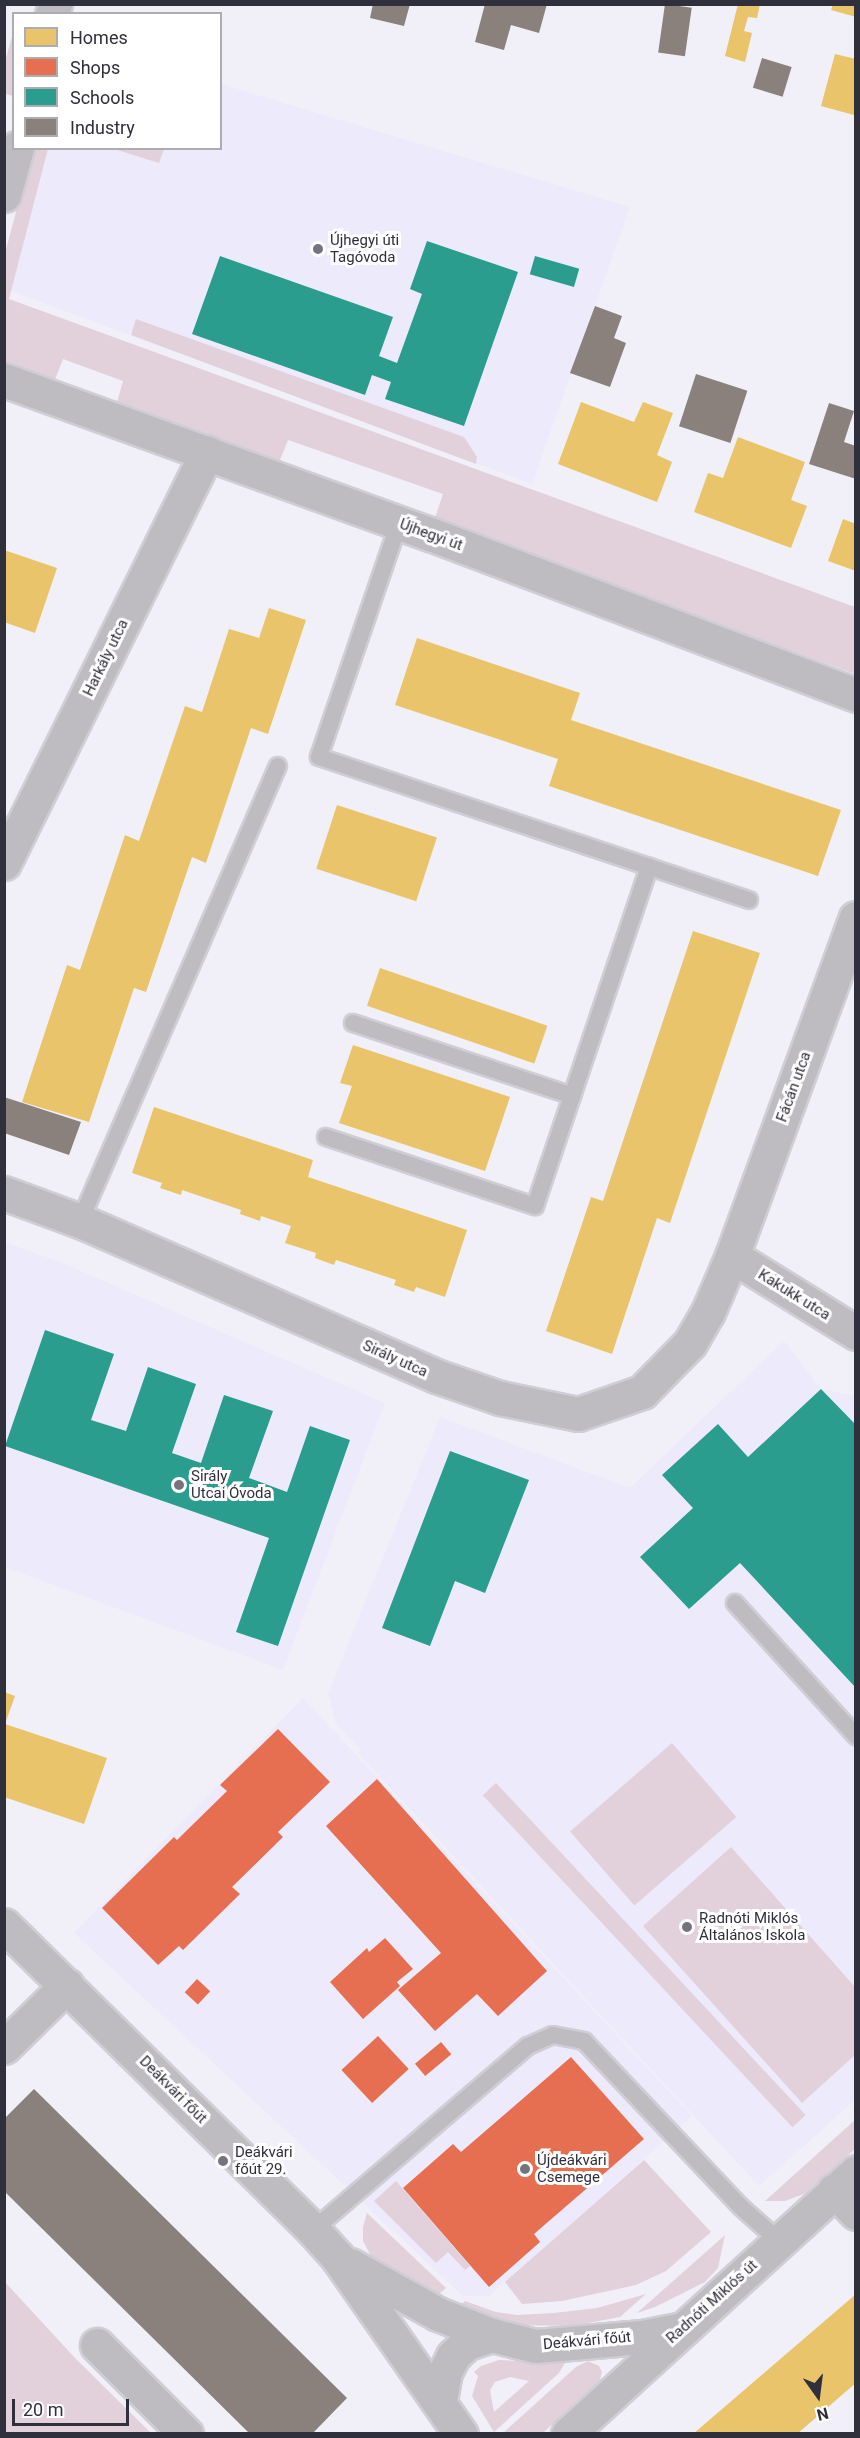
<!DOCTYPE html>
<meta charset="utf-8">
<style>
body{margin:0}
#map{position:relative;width:860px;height:2438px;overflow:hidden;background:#f1f0f8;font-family:Roboto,sans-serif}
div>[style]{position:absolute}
.built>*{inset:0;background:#eceafb}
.green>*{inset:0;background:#e2d1db;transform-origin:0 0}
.homes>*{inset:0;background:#e9c46a;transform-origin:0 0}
.shops>*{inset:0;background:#e76f51;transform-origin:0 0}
.schools>*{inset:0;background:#2a9d8f;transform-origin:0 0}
.industry>*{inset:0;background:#8a817c;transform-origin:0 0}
.roads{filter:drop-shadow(2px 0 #cfced5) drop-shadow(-2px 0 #cfced5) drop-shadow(0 2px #cfced5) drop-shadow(0 -2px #cfced5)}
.service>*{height:16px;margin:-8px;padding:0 8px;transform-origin:8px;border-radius:8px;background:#bfbcc1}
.minor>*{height:33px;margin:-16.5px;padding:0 16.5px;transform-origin:16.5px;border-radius:16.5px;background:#bfbcc1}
.dots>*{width:16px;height:16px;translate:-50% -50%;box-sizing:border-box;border:3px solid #fff;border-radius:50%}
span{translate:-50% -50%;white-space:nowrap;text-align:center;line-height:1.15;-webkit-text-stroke:6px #fff;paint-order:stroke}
.poi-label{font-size:15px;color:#302f3c}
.left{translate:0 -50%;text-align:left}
.street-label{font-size:15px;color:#302f3c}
.frame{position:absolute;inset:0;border:6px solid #302f3c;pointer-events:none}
.legend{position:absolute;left:12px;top:12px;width:210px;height:138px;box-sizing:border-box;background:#fff;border:2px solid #acacb1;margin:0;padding:8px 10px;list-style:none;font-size:18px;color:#302f3c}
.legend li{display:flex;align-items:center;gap:12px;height:30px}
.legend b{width:30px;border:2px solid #acacb1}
.north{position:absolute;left:788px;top:2366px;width:60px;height:60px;-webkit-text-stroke:4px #fff;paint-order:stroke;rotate:166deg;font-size:16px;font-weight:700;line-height:24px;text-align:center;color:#302f3c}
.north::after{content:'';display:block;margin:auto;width:21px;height:27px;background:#302f3c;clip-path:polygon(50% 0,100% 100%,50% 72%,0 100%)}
.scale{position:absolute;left:12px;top:2399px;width:117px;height:27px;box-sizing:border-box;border:3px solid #302f3c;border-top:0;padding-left:8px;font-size:18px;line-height:21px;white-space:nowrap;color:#302f3c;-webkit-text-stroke:4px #fff;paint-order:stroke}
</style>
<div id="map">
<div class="built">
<div style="clip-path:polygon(221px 84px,630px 207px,532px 484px,11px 291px,48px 149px,220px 148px)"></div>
<div style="clip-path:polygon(4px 1242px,60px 1262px,385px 1403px,283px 1670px,5px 1567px)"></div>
<div style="clip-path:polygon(784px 1341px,821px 1389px,855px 1396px,855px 2100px,759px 2186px,358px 1753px,361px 1750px,336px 1723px,328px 1694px,440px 1417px,630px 1488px)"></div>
<div style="clip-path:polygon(303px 1698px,692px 2116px,489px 2296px,463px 2296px,74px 1933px)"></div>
</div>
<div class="green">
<div style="clip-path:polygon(13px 33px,14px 92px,13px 96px,5px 94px,4px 65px)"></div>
<div style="clip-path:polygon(33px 149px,48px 149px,9px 299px,855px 607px,855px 674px,434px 521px,443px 494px,288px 440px,278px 465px,116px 406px,123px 381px,63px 359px,54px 382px,5px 363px,5px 253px)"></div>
<div style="clip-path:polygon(114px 149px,164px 148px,164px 149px,159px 163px)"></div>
<div style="clip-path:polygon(136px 319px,464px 437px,477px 457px,476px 464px,131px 335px)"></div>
<div style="left:672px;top:1743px;width:98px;height:135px;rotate:49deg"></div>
<div style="left:496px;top:1783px;width:454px;height:18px;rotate:47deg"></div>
<div style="clip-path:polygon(731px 1847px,855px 1987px,855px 2055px,802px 2103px,643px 1926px)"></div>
<div style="clip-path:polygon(855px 2120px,855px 2149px,804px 2194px,785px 2201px,765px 2201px)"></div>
<div style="clip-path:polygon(644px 2160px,711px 2232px,666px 2271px,636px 2285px,562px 2301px,522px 2304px,505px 2282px)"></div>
<div style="clip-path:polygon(396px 2181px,470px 2266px,465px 2270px,448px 2252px,436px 2263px,374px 2201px)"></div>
<div style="clip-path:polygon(367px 2213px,446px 2288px,432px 2300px,374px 2262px,363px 2241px,363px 2227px)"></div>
<div style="clip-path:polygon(725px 2235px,718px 2268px,705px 2282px,655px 2307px,637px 2313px)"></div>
<div style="clip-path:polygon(4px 2281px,76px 2359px,151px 2433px,5px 2433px)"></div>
<div style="clip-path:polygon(646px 2294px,620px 2317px,572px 2326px,511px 2325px,456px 2309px,465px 2301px,496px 2312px,517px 2315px,554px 2313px,597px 2308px)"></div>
<div style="clip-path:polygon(evenodd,499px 2360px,565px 2363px,559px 2373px,494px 2432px,472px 2396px,478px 2376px,474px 2372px,481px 2366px,499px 2360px,510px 2377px,529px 2381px,494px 2412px,490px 2390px,495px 2382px,510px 2377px)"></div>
<div style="clip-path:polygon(588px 2361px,599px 2366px,602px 2372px,600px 2380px,543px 2433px,503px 2433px,576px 2367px)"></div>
</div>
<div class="homes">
<div style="clip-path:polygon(738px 4px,760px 4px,757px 18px,748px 17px,744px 31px,752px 33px,745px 62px,725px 56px)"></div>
<div style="clip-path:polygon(833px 4px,856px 4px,856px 17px,831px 10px)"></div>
<div style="clip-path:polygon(835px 54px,856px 59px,854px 115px,821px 106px)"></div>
<div style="clip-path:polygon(581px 402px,634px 422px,643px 402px,673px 413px,657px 455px,672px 462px,657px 502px,558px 464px)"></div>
<div style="clip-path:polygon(738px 437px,805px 462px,791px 500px,807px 506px,791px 548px,694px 512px,708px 473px,723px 478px)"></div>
<div style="clip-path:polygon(843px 519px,856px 524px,856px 571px,828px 561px)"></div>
<div style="clip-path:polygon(4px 550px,57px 568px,35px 633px,4px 622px)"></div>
<div style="clip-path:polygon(269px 608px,306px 620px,268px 734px,251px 728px,206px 863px,192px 857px,146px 992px,134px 988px,89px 1122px,22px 1102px,67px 965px,80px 970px,125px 835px,139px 841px,185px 706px,202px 712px,229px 629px,259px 638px)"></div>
<div style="clip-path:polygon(417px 638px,580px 693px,571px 720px,841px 810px,818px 876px,549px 786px,558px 759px,395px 705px)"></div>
<div style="left:337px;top:805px;width:105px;height:67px;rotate:18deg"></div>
<div style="clip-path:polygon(693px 931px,760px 953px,670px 1223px,657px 1218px,612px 1354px,546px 1331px,591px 1197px,603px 1201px)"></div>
<div style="left:380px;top:968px;width:177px;height:40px;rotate:19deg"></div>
<div style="clip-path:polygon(353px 1045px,510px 1097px,485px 1171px,339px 1123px,352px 1086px,340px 1083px)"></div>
<div style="clip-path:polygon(154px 1107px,313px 1160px,308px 1177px,467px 1230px,445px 1297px,416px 1287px,414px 1292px,394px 1285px,396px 1280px,336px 1260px,334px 1265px,315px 1258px,316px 1253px,285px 1243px,291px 1226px,261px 1216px,260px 1221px,240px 1214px,241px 1210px,182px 1190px,181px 1195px,160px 1188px,162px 1183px,132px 1173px)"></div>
<div style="clip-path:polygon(4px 1692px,15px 1696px,5px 1724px,107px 1758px,84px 1824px,4px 1797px)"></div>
<div style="clip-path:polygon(856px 2294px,856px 2383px,850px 2388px,797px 2434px,693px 2434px)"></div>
</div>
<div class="shops">
<div style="clip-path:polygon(278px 1729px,330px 1782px,278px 1832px,283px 1837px,232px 1887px,240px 1894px,183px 1950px,179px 1946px,158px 1965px,102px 1908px,174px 1837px,177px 1840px,227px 1791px,220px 1785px)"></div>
<div style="clip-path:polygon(377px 1779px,547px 1971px,498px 2016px,477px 1994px,435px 2031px,398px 1990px,441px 1953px,326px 1826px)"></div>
<div style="clip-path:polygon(385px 1938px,413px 1969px,397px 1982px,400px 1986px,363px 2019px,330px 1982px,367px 1948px,369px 1952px)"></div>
<div style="left:197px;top:1979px;width:18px;height:18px;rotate:43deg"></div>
<div style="left:378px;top:2036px;width:45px;height:50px;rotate:47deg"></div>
<div style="left:441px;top:2042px;width:16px;height:34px;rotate:50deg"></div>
<div style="clip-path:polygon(571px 2057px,644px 2139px,534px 2234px,540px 2242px,489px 2287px,403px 2188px,453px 2144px,461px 2152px)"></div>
</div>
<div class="schools">
<div style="clip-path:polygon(427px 241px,518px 272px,464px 426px,385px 399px,391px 382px,372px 375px,365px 395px,192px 334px,220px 256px,393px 317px,379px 356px,397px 363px,422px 294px,410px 289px)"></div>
<div style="left:535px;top:256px;width:46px;height:19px;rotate:16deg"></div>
<div style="clip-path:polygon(45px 1330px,114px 1354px,91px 1420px,126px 1431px,148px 1367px,196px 1384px,172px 1453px,201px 1463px,224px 1395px,273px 1411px,249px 1478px,287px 1492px,310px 1426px,350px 1440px,278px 1646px,236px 1632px,269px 1538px,5px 1446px)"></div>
<div style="clip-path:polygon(821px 1389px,856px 1425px,856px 1688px,740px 1563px,689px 1609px,640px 1557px,693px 1508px,662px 1475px,718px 1424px,748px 1457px)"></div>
<div style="clip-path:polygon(450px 1451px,529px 1480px,485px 1593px,455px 1581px,430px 1646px,382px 1628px)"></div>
</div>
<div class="industry">
<div style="clip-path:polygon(373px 4px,410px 4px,404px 26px,370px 18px)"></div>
<div style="clip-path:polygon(485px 4px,547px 4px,539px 33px,511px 25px,504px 50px,475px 42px)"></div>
<div style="left:665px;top:4px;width:27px;height:49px;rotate:8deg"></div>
<div style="left:762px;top:58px;width:31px;height:31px;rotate:17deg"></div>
<div style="clip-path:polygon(595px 306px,622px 316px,614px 338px,626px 343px,610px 387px,570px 373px)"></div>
<div style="left:696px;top:374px;width:54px;height:55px;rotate:18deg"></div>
<div style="clip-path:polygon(829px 403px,854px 411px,844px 442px,856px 446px,856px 479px,809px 464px)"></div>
<div style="clip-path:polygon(4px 1097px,81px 1122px,69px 1155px,4px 1133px)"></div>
<div style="clip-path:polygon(34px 2089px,347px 2398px,312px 2434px,250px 2434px,4px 2191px,4px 2119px)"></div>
</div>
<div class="roads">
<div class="service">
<div style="left:399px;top:523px;width:247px;rotate:108.9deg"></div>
<div style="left:319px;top:757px;width:453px;rotate:18.4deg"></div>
<div style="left:353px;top:1023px;width:231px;rotate:18.4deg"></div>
<div style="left:326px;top:1137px;width:220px;rotate:18.3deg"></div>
<div style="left:535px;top:1206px;width:358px;rotate:-71.4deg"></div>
<div style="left:80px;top:1221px;width:496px;rotate:-66.5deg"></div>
<div style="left:735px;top:1603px;width:180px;rotate:47.7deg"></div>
<div style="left:313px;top:2230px;width:283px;rotate:-40.6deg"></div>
<div style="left:528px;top:2046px;width:27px;rotate:-24deg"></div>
<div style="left:553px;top:2035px;width:32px;rotate:11deg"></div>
<div style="left:584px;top:2041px;width:228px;rotate:46.6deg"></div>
<div style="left:741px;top:2207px;width:51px;rotate:41.8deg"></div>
</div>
<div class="minor">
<div style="left:52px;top:14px;width:10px;rotate:-73deg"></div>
<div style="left:4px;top:195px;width:49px;rotate:-74.5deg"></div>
<div style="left:4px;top:380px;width:453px;rotate:19.9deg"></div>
<div style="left:430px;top:534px;width:455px;rotate:20.7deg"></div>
<div style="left:4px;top:863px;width:458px;rotate:-63.7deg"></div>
<div style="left:4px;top:1193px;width:81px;rotate:20.2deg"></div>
<div style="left:80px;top:1221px;width:388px;rotate:23.5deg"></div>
<div style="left:436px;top:1376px;width:68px;rotate:19deg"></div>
<div style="left:500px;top:1398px;width:80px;rotate:11.6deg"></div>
<div style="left:578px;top:1414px;width:68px;rotate:-19deg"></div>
<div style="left:642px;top:1392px;width:69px;rotate:-45.6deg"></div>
<div style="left:690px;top:1343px;width:36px;rotate:-60deg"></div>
<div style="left:708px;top:1312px;width:61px;rotate:-66.8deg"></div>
<div style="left:732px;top:1256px;width:360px;rotate:-69.9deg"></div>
<div style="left:732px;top:1256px;width:146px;rotate:31.8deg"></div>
<div style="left:4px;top:1925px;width:434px;rotate:44.6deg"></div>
<div style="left:313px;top:2230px;width:38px;rotate:48deg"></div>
<div style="left:338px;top:2258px;width:215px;rotate:55.1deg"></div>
<div style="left:4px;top:2047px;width:88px;rotate:-44.5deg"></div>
<div style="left:834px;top:2190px;width:32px;rotate:46deg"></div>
<div style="left:350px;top:2265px;width:101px;rotate:29.1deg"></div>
<div style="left:438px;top:2314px;width:58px;rotate:21.3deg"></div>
<div style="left:492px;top:2335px;width:45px;rotate:14deg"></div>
<div style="left:536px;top:2346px;width:106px;rotate:-4.9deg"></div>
<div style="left:642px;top:2337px;width:42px;rotate:-11deg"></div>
<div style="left:97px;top:2345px;width:126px;rotate:45deg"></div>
<div style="left:440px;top:2400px;width:28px;rotate:-80deg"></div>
<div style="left:445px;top:2372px;width:18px;rotate:-63deg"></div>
<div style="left:453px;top:2356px;width:19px;rotate:-43deg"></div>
<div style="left:467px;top:2343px;width:26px;rotate:-18deg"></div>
<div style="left:568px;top:2434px;width:389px;rotate:-42.3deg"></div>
</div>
</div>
<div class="dots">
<div style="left:318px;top:249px;background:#74737e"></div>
<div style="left:179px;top:1485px;background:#74737e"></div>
<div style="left:687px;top:1927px;background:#74737e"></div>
<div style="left:223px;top:2161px;background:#74737e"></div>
<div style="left:525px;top:2169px;background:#74737e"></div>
</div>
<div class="poi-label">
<span class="left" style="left:330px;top:249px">Újhegyi úti<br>Tagóvoda</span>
<span class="left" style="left:191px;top:1485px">Sirály<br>Utcai Óvoda</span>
<span class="left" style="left:699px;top:1927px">Radnóti Miklós<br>Általános Iskola</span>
<span class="left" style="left:235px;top:2161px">Deákvári<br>főút 29.</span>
<span class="left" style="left:537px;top:2169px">Újdeákvári<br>Csemege</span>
</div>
<div class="street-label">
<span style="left:431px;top:535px;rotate:20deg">Újhegyi út</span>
<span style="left:106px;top:658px;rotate:-64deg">Harkály utca</span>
<span style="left:794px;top:1087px;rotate:-70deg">Fácán utca</span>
<span style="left:794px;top:1295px;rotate:32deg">Kakukk utca</span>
<span style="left:395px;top:1359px;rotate:24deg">Sirály utca</span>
<span style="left:173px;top:2090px;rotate:45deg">Deákvári főút</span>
<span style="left:712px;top:2302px;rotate:-42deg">Radnóti Miklós út</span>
<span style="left:587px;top:2341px;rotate:-5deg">Deákvári főút</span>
</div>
<div class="frame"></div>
<ul class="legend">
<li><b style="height:16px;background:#e9c46a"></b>Homes</li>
<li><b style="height:16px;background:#e76f51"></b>Shops</li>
<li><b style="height:16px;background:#2a9d8f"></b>Schools</li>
<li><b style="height:16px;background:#8a817c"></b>Industry</li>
</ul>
<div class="north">N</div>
<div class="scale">20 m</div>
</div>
